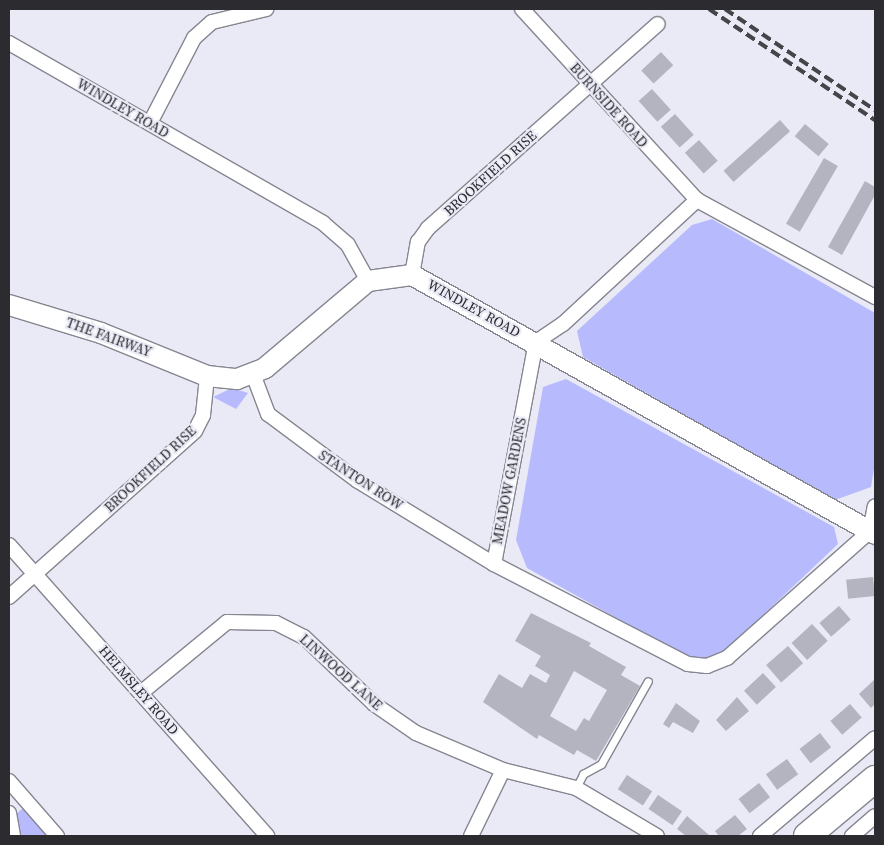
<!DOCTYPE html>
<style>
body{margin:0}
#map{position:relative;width:884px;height:845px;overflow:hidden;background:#e9eaf5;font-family:"Source Serif 4",serif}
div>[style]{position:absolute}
.green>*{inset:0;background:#b7bbfe}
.building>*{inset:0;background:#b3b4bf;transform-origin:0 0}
.roads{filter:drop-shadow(1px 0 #858690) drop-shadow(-1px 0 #858690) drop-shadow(0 1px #858690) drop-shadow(0 -1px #858690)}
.lane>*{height:7px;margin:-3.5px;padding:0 3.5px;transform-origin:3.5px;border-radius:3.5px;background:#fff}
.street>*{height:14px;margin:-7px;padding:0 7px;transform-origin:7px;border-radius:7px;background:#fff}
.secondary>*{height:20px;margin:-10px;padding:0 10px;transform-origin:10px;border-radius:10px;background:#fff}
.highway>*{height:26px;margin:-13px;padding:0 13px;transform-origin:13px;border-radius:13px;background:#fff}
.rail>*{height:4px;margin-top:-2px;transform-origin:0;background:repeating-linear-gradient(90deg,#444449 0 10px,transparent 0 15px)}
span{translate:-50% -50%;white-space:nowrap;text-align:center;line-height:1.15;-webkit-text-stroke:4px #e9eaf5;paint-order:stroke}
.street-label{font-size:14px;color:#2c2c30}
.frame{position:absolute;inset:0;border:10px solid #2c2c30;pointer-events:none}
</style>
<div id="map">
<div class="green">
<div style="clip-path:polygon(712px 219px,875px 313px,875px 463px,871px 487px,835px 500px,583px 357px,577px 331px,692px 225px)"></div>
<div style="clip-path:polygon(566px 379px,834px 527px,838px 544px,725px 651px,695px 662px,527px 568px,516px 540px,543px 387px)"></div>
<div style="clip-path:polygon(232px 388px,248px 393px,236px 409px,213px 397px)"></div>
<div style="clip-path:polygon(23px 808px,48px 835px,48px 836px,18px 836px,15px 815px)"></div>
</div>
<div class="building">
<div style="left:661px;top:52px;width:18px;height:27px;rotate:47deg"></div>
<div style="left:652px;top:89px;width:28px;height:18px;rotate:48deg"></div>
<div style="left:675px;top:114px;width:28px;height:19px;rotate:48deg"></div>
<div style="left:780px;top:120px;width:15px;height:76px;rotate:48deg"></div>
<div style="left:805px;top:124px;width:31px;height:16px;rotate:40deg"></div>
<div style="left:699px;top:140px;width:28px;height:19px;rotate:48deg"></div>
<div style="left:824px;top:158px;width:16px;height:76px;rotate:30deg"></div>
<div style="clip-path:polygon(865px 181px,875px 187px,875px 195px,842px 255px,828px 247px)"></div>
<div style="left:873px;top:577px;width:19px;height:27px;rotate:84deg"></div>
<div style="left:839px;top:606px;width:18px;height:26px;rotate:49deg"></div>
<div style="clip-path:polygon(evenodd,531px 613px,591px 643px,589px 646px,626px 667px,621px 675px,640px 686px,596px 761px,577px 750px,574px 755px,539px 735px,537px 739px,483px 702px,499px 674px,522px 688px,530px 674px,546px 683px,550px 675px,535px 666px,541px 656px,515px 641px,531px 613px,574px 671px,607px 690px,589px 721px,584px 718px,576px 731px,550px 716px,574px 671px)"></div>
<div style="left:812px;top:624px;width:23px;height:28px;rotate:47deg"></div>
<div style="left:788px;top:646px;width:23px;height:29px;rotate:49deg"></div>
<div style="left:763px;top:673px;width:19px;height:26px;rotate:47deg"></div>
<div style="clip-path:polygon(875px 679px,875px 704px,871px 708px,859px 694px)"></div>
<div style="clip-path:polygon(737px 697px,749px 711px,726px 731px,716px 720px)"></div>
<div style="clip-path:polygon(676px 703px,700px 721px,693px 733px,673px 722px,669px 728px,663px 724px)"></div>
<div style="left:850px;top:704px;width:18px;height:26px;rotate:49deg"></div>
<div style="left:820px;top:733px;width:18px;height:26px;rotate:52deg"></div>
<div style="left:787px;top:759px;width:19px;height:26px;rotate:54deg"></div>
<div style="left:627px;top:775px;width:30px;height:17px;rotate:33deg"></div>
<div style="left:759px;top:783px;width:18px;height:26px;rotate:52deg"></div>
<div style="left:658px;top:795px;width:29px;height:17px;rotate:34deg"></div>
<div style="clip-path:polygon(735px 815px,747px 829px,738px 836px,719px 836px,715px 831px)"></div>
<div style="clip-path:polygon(687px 816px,709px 835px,708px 836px,686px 836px,677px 829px)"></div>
</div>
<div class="roads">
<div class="lane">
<div style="left:576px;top:788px;width:16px;rotate:-63deg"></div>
<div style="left:583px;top:774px;width:21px;rotate:-29deg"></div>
<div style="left:601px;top:764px;width:95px;rotate:-60.5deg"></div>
</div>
<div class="street">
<div style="left:522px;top:9px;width:259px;rotate:47.5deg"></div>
<div style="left:9px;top:43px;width:362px;rotate:29.8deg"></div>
<div style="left:323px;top:223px;width:33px;rotate:41deg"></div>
<div style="left:348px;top:245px;width:41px;rotate:60.9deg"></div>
<div style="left:150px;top:123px;width:96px;rotate:-62.6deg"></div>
<div style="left:194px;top:38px;width:24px;rotate:-42deg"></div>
<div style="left:212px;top:22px;width:56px;rotate:-13.5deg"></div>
<div style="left:412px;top:275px;width:34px;rotate:-80deg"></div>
<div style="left:418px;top:242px;width:17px;rotate:-54deg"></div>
<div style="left:428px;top:228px;width:307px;rotate:-41.6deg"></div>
<div style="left:253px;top:374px;width:43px;rotate:69.4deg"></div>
<div style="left:268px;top:414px;width:112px;rotate:36.7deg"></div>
<div style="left:358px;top:481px;width:159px;rotate:31.4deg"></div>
<div style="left:494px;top:564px;width:218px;rotate:27.3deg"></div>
<div style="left:688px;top:664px;width:19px;rotate:6deg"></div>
<div style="left:707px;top:666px;width:22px;rotate:-22deg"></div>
<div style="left:727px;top:658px;width:191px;rotate:-41.6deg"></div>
<div style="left:870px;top:531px;width:25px;rotate:-79deg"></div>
<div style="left:9px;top:545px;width:389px;rotate:48.4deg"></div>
<div style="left:494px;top:564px;width:226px;rotate:-79.3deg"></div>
<div style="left:536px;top:342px;width:32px;rotate:-34deg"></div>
<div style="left:563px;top:324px;width:183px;rotate:-42.8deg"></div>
<div style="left:697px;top:200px;width:203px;rotate:28.6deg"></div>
<div style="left:9px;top:597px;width:249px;rotate:-41.7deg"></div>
<div style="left:195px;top:431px;width:18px;rotate:-63deg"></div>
<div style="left:203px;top:415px;width:39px;rotate:-84deg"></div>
<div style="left:142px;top:692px;width:110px;rotate:-39.5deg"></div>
<div style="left:227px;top:622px;width:49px;rotate:1.2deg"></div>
<div style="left:276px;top:623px;width:31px;rotate:27deg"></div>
<div style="left:304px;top:637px;width:97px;rotate:43.7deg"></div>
<div style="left:374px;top:704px;width:51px;rotate:34.6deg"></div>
<div style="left:416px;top:733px;width:95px;rotate:23deg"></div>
<div style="left:503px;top:770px;width:75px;rotate:13.9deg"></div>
<div style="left:576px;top:788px;width:94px;rotate:30.7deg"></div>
<div style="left:9px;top:781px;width:73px;rotate:48.9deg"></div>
<div style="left:9px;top:813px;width:23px;rotate:80deg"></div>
<div style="left:471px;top:836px;width:73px;rotate:-64.1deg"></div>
<div style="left:760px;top:836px;width:151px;rotate:-40.4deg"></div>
<div style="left:852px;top:836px;width:30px;rotate:-41deg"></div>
</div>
<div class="secondary">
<div style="left:9px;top:305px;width:96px;rotate:16.9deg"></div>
<div style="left:101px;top:333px;width:114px;rotate:22.1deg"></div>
<div style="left:207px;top:376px;width:30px;rotate:6deg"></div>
<div style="left:237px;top:379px;width:30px;rotate:-21deg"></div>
<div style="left:265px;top:368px;width:135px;rotate:-40.2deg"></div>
<div style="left:368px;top:281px;width:44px;rotate:-7.8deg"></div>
<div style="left:412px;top:275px;width:531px;rotate:29.22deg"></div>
</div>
<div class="highway">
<div style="left:807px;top:836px;width:89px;rotate:-40deg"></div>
</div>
</div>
<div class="rail">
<div style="left:709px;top:9px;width:200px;rotate:33.8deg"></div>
<div style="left:725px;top:9px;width:181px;rotate:34deg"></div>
</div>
<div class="street-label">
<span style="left:609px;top:105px;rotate:48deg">BURNSIDE ROAD</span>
<span style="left:123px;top:108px;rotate:30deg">WINDLEY ROAD</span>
<span style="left:490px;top:173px;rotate:-42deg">BROOKFIELD RISE</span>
<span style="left:474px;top:308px;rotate:29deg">WINDLEY ROAD</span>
<span style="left:109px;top:337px;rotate:20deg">THE FAIRWAY</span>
<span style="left:150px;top:469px;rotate:-43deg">BROOKFIELD RISE</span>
<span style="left:361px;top:480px;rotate:33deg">STANTON ROW</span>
<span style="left:509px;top:481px;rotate:-79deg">MEADOW GARDENS</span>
<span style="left:341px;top:672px;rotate:42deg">LINWOOD LANE</span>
<span style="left:139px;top:690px;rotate:49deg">HELMSLEY ROAD</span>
</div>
<div class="frame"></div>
</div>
